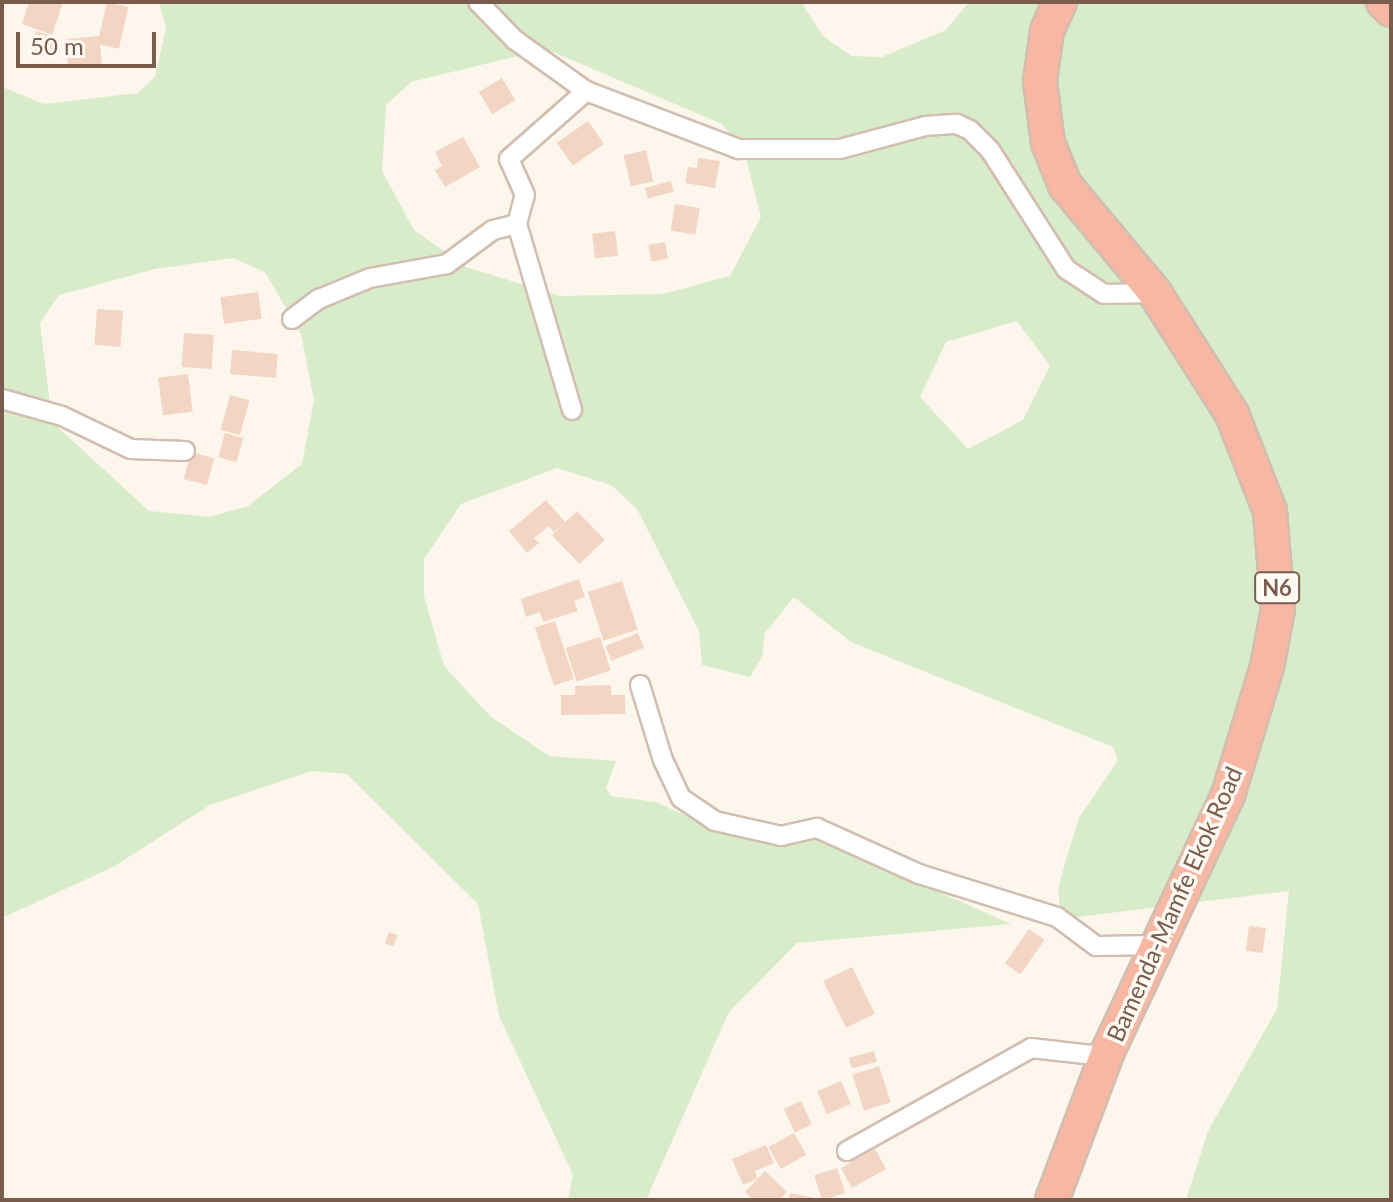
<!DOCTYPE html>
<style>
body{margin:0}
#map{position:relative;width:1393px;height:1202px;overflow:hidden;background:#fdf6ec;font-family:Lato,sans-serif}
div>[style]{position:absolute}
.green>*{inset:0;background:#d8ecc9}
.building>*{inset:0;background:#f3d5c3;transform-origin:0 0}
.roads{filter:drop-shadow(2px 0 #d1beb0) drop-shadow(-2px 0 #d1beb0) drop-shadow(0 2px #d1beb0) drop-shadow(0 -2px #d1beb0)}
.street>*{height:18px;margin:-9px;padding:0 9px;transform-origin:9px;border-radius:9px;background:#fff}
.highway>*{height:32px;margin:-16px;padding:0 16px;transform-origin:16px;border-radius:16px;background:#f7b7a3}
span{translate:-50% -50%;white-space:nowrap;text-align:center;line-height:1.15;-webkit-text-stroke:7px #fffaf3;paint-order:stroke}
.shield-label span{padding:2px 6px;background:#fffaf3;border:2px solid;border-radius:6px;-webkit-text-stroke-width:0}
.shield-label{font-size:22px;color:#7a5c4d;font-weight:700}
.street-label{font-size:24px;color:#7a5c4d}
.frame{position:absolute;inset:0;border:4px solid #7a5c4d;pointer-events:none}
.scale{position:absolute;left:16px;top:32px;width:140px;height:36px;box-sizing:border-box;border:4px solid #7a5c4d;border-top:0;padding-left:10px;font-size:24px;line-height:28px;white-space:nowrap;color:#7a5c4d;-webkit-text-stroke:6px #fffaf3;paint-order:stroke}
</style>
<div id="map">
<div class="green">
<div style="clip-path:polygon(evenodd,159px 2px,801px 2px,823px 36px,851px 56px,882px 57px,946px 30px,969px 2px,1391px 2px,1391px 1200px,1186px 1200px,1208px 1131px,1277px 1009px,1289px 891px,1061px 919px,1058px 889px,1068px 853px,1079px 818px,1118px 760px,1113px 747px,851px 642px,794px 597px,765px 633px,762px 657px,750px 677px,702px 665px,699px 631px,637px 509px,611px 485px,557px 468px,461px 504px,424px 559px,424px 596px,444px 666px,490px 716px,549px 756px,616px 761px,606px 788px,611px 796px,656px 802px,712px 828px,811px 835px,1011px 924px,797px 943px,729px 1012px,646px 1200px,568px 1200px,573px 1175px,499px 1016px,478px 904px,347px 774px,312px 771px,210px 805px,113px 867px,2px 918px,2px 87px,44px 104px,138px 93px,155px 77px,166px 28px,159px 2px,546px 49px,722px 124px,744px 151px,761px 217px,730px 276px,663px 294px,560px 296px,466px 267px,414px 230px,382px 171px,386px 105px,411px 82px,546px 49px,159px 2px,233px 258px,265px 272px,301px 334px,314px 400px,302px 464px,248px 506px,210px 517px,149px 511px,52px 422px,40px 323px,59px 295px,155px 269px,233px 258px,159px 2px,1017px 321px,1050px 366px,1023px 420px,968px 449px,920px 397px,946px 342px,1017px 321px)"></div>
</div>
<div class="building">
<div style="clip-path:polygon(29px 2px,63px 2px,52px 35px,22px 24px)"></div>
<div style="left:107px;top:2px;width:22px;height:43px;rotate:13deg"></div>
<div style="left:36px;top:31px;width:21px;height:18px;rotate:17deg"></div>
<div style="left:99px;top:36px;width:28px;height:34px;rotate:84deg"></div>
<div style="left:502px;top:78px;width:26px;height:27px;rotate:59deg"></div>
<div style="left:588px;top:121px;width:28px;height:38px;rotate:55deg"></div>
<div style="clip-path:polygon(463px 137px,480px 167px,445px 187px,435px 170px,442px 166px,435px 152px)"></div>
<div style="left:646px;top:150px;width:32px;height:23px;rotate:77deg"></div>
<div style="clip-path:polygon(698px 158px,720px 161px,715px 188px,685px 183px,688px 167px,697px 168px)"></div>
<div style="left:671px;top:181px;width:11px;height:27px;rotate:75deg"></div>
<div style="left:675px;top:204px;width:25px;height:27px;rotate:9deg"></div>
<div style="left:615px;top:231px;width:25px;height:23px;rotate:83deg"></div>
<div style="left:665px;top:242px;width:17px;height:17px;rotate:80deg"></div>
<div style="left:258px;top:292px;width:27px;height:38px;rotate:82deg"></div>
<div style="left:97px;top:309px;width:26px;height:36px;rotate:4deg"></div>
<div style="left:184px;top:333px;width:30px;height:34px;rotate:4deg"></div>
<div style="left:232px;top:350px;width:46px;height:24px;rotate:5deg"></div>
<div style="left:188px;top:374px;width:38px;height:30px;rotate:83deg"></div>
<div style="left:230px;top:395px;width:20px;height:36px;rotate:15deg"></div>
<div style="left:225px;top:433px;width:19px;height:25px;rotate:16deg"></div>
<div style="left:191px;top:452px;width:24px;height:28px;rotate:15deg"></div>
<div style="clip-path:polygon(546px 500px,565px 522px,554px 532px,549px 526px,534px 538px,539px 543px,527px 553px,509px 531px)"></div>
<div style="left:577px;top:511px;width:40px;height:35px;rotate:46deg"></div>
<div style="clip-path:polygon(579px 579px,585px 597px,574px 601px,578px 611px,543px 622px,540px 612px,526px 617px,521px 599px)"></div>
<div style="left:622px;top:581px;width:51px;height:36px;rotate:72deg"></div>
<div style="left:555px;top:621px;width:61px;height:21px;rotate:72deg"></div>
<div style="left:638px;top:633px;width:16px;height:35px;rotate:68deg"></div>
<div style="left:600px;top:637px;width:35px;height:36px;rotate:72deg"></div>
<div style="clip-path:polygon(611px 685px,611px 695px,625px 695px,625px 714px,561px 715px,561px 695px,575px 695px,575px 686px)"></div>
<div style="left:1249px;top:926px;width:17px;height:25px;rotate:7deg"></div>
<div style="left:1029px;top:929px;width:19px;height:42px;rotate:35deg"></div>
<div style="left:389px;top:932px;width:9px;height:12px;rotate:21deg"></div>
<div style="left:852px;top:967px;width:52px;height:32px;rotate:64deg"></div>
<div style="left:874px;top:1051px;width:11px;height:26px;rotate:75deg"></div>
<div style="left:879px;top:1066px;width:38px;height:28px;rotate:72deg"></div>
<div style="left:841px;top:1081px;width:25px;height:26px;rotate:67deg"></div>
<div style="left:801px;top:1101px;width:26px;height:19px;rotate:65deg"></div>
<div style="left:794px;top:1133px;width:25px;height:29px;rotate:61deg"></div>
<div style="clip-path:polygon(766px 1145px,774px 1163px,755px 1171px,757px 1179px,743px 1185px,732px 1159px)"></div>
<div style="left:875px;top:1149px;width:23px;height:39px;rotate:61deg"></div>
<div style="left:837px;top:1168px;width:26px;height:24px;rotate:72deg"></div>
<div style="clip-path:polygon(765px 1171px,787px 1192px,779px 1200px,753px 1200px,745px 1192px)"></div>
<div style="clip-path:polygon(790px 1193px,820px 1199px,820px 1200px,788px 1200px)"></div>
</div>
<div class="roads">
<div class="street">
<div style="left:478px;top:2px;width:53px;rotate:45.8deg"></div>
<div style="left:515px;top:40px;width:87px;rotate:35.7deg"></div>
<div style="left:586px;top:91px;width:164px;rotate:20.8deg"></div>
<div style="left:739px;top:149px;width:101px"></div>
<div style="left:840px;top:149px;width:88px;rotate:-15.1deg"></div>
<div style="left:925px;top:126px;width:32px;rotate:-4deg"></div>
<div style="left:957px;top:124px;width:14px;rotate:25deg"></div>
<div style="left:970px;top:130px;width:28px;rotate:45deg"></div>
<div style="left:990px;top:150px;width:141px;rotate:57.4deg"></div>
<div style="left:1066px;top:269px;width:45px;rotate:33.3deg"></div>
<div style="left:1104px;top:294px;width:51px;rotate:-1.1deg"></div>
<div style="left:517px;top:224px;width:194px;rotate:73.5deg"></div>
<div style="left:292px;top:319px;width:34px;rotate:-37deg"></div>
<div style="left:319px;top:299px;width:55px;rotate:-22.4deg"></div>
<div style="left:370px;top:278px;width:78px;rotate:-10.3deg"></div>
<div style="left:447px;top:264px;width:57px;rotate:-36.5deg"></div>
<div style="left:493px;top:230px;width:25px;rotate:-14deg"></div>
<div style="left:517px;top:224px;width:30px;rotate:-75deg"></div>
<div style="left:525px;top:195px;width:39px;rotate:-114deg"></div>
<div style="left:509px;top:159px;width:103px;rotate:-41.4deg"></div>
<div style="left:2px;top:399px;width:62px;rotate:15.8deg"></div>
<div style="left:62px;top:416px;width:76px;rotate:25.6deg"></div>
<div style="left:131px;top:449px;width:54px;rotate:2.1deg"></div>
<div style="left:640px;top:685px;width:78px;rotate:73deg"></div>
<div style="left:663px;top:760px;width:42px;rotate:64.7deg"></div>
<div style="left:681px;top:798px;width:41px;rotate:34.1deg"></div>
<div style="left:715px;top:821px;width:68px;rotate:12.8deg"></div>
<div style="left:781px;top:836px;width:37px;rotate:-13deg"></div>
<div style="left:817px;top:828px;width:112px;rotate:24.3deg"></div>
<div style="left:919px;top:874px;width:145px;rotate:17.3deg"></div>
<div style="left:1057px;top:917px;width:49px;rotate:36.6deg"></div>
<div style="left:1096px;top:946px;width:61px;rotate:-0.9deg"></div>
<div style="left:847px;top:1151px;width:211px;rotate:-29.2deg"></div>
<div style="left:1031px;top:1048px;width:61px;rotate:6.5deg"></div>
<div style="left:1092px;top:1055px;width:16px;rotate:-14deg"></div>
</div>
<div class="highway">
<div style="left:1383px;top:2px;width:11px;rotate:45deg"></div>
<div style="left:1052px;top:1200px;width:159px;rotate:-69.4deg"></div>
<div style="left:1108px;top:1051px;width:283px;rotate:-64.9deg"></div>
<div style="left:1228px;top:795px;width:134px;rotate:-73.1deg"></div>
<div style="left:1267px;top:667px;width:59px;rotate:-79.3deg"></div>
<div style="left:1278px;top:609px;width:98px;rotate:-94.7deg"></div>
<div style="left:1270px;top:511px;width:104px;rotate:-111.4deg"></div>
<div style="left:1232px;top:414px;width:143px;rotate:-122.5deg"></div>
<div style="left:1155px;top:293px;width:141px;rotate:-129.8deg"></div>
<div style="left:1065px;top:185px;width:45px;rotate:-112deg"></div>
<div style="left:1048px;top:143px;width:63px;rotate:-97.4deg"></div>
<div style="left:1040px;top:81px;width:50px;rotate:-82deg"></div>
<div style="left:1047px;top:31px;width:32px;rotate:-66deg"></div>
</div>
</div>
<div class="shield-label">
<span style="left:1277px;top:588px">N6</span>
</div>
<div class="street-label">
<span style="left:1174px;top:904px;rotate:-66deg">Bamenda-Mamfe Ekok Road</span>
</div>
<div class="frame"></div>
<div class="scale">50 m</div>
</div>
